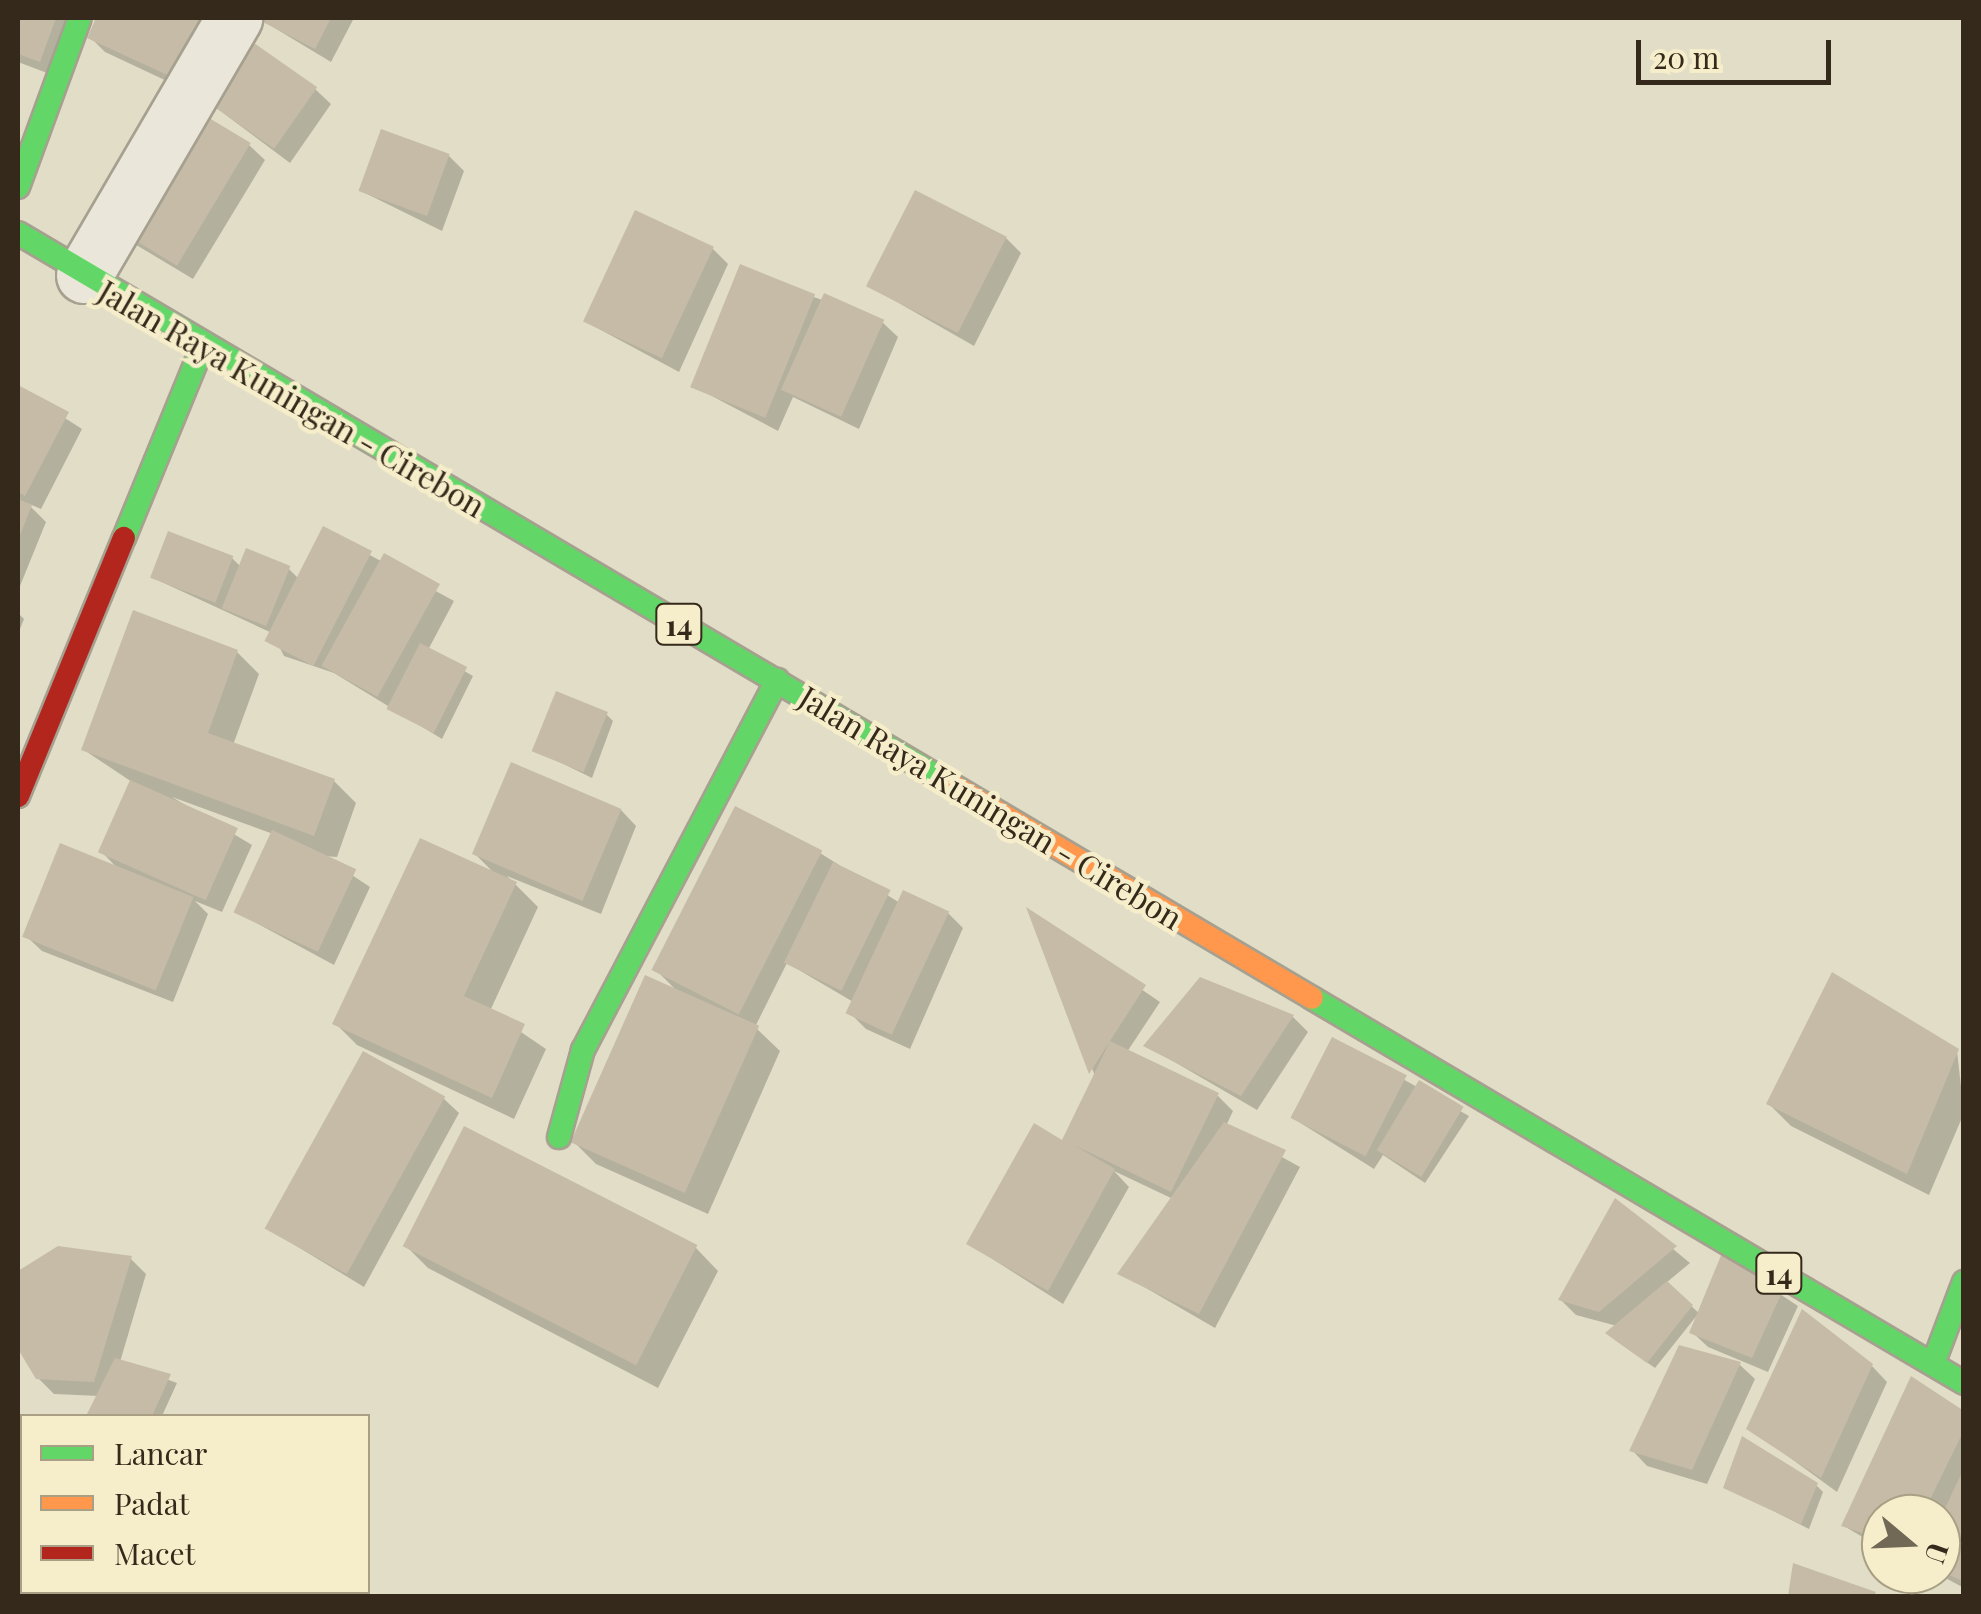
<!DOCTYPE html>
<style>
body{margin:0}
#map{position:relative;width:1981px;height:1614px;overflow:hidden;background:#e2ddc6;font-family:"Playfair Display",serif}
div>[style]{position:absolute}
.shadow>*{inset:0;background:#0003}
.building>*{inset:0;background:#c6bba7;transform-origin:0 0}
.roads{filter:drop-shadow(2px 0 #a6a090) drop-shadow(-2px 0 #a6a090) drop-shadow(0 2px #a6a090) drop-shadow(0 -2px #a6a090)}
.street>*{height:55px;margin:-27.5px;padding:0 27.5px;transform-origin:27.5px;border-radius:27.5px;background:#eae6d9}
.fast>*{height:22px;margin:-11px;padding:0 11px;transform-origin:11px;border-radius:11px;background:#63d668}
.slow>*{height:22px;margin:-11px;padding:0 11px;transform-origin:11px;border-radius:11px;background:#ff974d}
.jam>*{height:22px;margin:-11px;padding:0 11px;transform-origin:11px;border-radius:11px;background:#b3261e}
span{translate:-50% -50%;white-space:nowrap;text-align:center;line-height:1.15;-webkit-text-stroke:9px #f6edca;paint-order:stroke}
.shield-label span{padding:2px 8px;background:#f6edca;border:2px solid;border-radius:8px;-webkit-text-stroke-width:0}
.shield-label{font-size:30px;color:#34291a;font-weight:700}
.street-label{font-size:32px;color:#34291a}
.frame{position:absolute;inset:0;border:20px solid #34291a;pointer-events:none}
.legend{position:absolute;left:20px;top:1414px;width:350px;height:180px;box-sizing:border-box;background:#f6edca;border:2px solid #a89f84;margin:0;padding:12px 18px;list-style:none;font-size:30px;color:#34291a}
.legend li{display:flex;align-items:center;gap:20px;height:50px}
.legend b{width:50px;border:2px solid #a89f84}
.north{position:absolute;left:1861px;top:1494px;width:100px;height:100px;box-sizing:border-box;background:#f6edca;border:2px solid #a89f84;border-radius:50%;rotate:109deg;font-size:28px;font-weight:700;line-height:40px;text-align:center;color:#34291a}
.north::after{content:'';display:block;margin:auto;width:35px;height:45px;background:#716856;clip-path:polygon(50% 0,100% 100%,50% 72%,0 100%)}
.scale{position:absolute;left:1636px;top:40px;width:195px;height:45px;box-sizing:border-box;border:5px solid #34291a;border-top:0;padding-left:12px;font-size:30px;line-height:35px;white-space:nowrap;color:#34291a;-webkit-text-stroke:8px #f6edca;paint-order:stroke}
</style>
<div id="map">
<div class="shadow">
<div style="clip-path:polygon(18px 18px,76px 18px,55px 76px,18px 62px)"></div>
<div style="clip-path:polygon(99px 18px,243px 18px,225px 55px,315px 89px,331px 104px,290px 163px,203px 98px,105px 52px,90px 37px)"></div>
<div style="clip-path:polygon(258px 18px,354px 18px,331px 62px)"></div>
<div style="clip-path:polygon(249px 145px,265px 160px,193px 279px,133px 243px)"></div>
<div style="clip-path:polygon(449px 156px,464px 171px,442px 231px,361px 191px)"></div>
<div style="clip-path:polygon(1006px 238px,1021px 253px,974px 346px,869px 286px)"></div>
<div style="clip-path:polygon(713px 249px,728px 264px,679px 372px,586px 322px)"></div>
<div style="clip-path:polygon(814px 297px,882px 322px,898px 337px,859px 429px,793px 397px,778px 431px,691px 385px)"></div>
<div style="clip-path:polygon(18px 388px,82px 429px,41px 509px,27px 503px,46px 522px,18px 591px)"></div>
<div style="clip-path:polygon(324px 530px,454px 601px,428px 650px,473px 676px,442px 739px,334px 673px,284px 656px,272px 633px,153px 578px,232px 558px,241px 567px,288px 568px,299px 579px)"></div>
<div style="clip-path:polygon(18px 613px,24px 619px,18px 634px)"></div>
<div style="clip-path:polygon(237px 652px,259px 674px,233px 745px,334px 781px,356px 803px,337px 857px,323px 856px,370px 887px,334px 965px,236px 912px,273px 834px,172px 797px,252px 845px,222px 912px,195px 901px,208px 914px,173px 1002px,42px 951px,26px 936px,119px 870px,101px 851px,132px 782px,84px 750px)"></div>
<div style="clip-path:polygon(606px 714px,613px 721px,592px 778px,535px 750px)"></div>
<div style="clip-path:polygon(621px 810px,636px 826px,601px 914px,507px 876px,538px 907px,490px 1011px,546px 1049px,514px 1119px,357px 1045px,335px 1023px,496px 875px,475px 854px)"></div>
<div style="clip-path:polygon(820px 853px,900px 903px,948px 913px,963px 928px,910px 1049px,866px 1029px,851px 1014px,855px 1003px,787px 963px,755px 1027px,780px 1051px,708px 1214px,596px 1164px,574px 1142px,678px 992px,655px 969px)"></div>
<div style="clip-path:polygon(1031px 914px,1160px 1002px,1127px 1052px,1218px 1096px,1233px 1111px,1226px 1126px,1300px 1167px,1215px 1328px,1120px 1273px,1173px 1199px,1114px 1171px,1129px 1187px,1063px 1304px,969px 1244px,1063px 1143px,1095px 1076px)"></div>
<div style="clip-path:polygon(1293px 1017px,1308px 1032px,1257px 1110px,1147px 1046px)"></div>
<div style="clip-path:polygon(1333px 1040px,1469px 1116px,1425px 1183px,1383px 1155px,1374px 1169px,1291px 1117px)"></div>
<div style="clip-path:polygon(1957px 1051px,1964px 1113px,1929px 1195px,1791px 1126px,1769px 1104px)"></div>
<div style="clip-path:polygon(443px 1098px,459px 1113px,364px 1287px,270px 1230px)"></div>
<div style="clip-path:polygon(1616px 1202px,1690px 1263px,1666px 1283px,1700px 1314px,1724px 1257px,1798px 1306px,1768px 1372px,1708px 1347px,1692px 1332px,1698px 1314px,1655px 1368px,1615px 1340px,1617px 1326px,1576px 1315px,1561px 1300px)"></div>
<div style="clip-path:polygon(405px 1245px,696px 1248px,718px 1271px,658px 1388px,428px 1268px)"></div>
<div style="clip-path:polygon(59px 1248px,131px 1259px,146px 1274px,120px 1362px,177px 1383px,162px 1416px,89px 1416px,99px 1396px,54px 1394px,38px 1378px,18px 1344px,18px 1274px)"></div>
<div style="clip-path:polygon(1739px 1364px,1755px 1379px,1707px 1484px,1647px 1466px,1632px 1450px)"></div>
<div style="clip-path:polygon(1872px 1366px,1887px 1382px,1837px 1492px,1749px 1428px)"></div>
<div style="clip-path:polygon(1964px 1414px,1964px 1588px,1938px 1574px,1941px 1514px,1881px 1514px,1881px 1548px,1844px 1526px)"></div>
<div style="clip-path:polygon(1816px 1485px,1823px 1492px,1809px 1529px,1726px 1487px)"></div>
</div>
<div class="building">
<div style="clip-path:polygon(18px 18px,56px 18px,40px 62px,18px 54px)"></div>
<div style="clip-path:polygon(96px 18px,221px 18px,189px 85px,87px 38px)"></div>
<div style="clip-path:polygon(255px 18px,331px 18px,315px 49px)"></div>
<div style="left:241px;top:34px;width:93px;height:75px;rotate:35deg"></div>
<div style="left:189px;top:106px;width:72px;height:143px;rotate:31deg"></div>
<div style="left:381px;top:129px;width:73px;height:66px;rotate:20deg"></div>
<div style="left:915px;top:190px;width:103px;height:108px;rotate:27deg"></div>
<div style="left:635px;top:210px;width:87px;height:123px;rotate:25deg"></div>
<div style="left:740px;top:264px;width:81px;height:133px;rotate:22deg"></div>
<div style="left:824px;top:293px;width:66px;height:106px;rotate:24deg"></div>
<div style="clip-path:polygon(18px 385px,69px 412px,25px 496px,18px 492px)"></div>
<div style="clip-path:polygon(18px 499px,32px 505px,18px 540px)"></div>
<div style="left:323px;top:526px;width:55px;height:129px;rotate:27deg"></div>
<div style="left:168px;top:531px;width:70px;height:50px;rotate:21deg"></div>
<div style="left:246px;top:548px;width:48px;height:65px;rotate:22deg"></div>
<div style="left:384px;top:553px;width:64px;height:129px;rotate:29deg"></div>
<div style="clip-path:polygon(133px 610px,238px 650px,208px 733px,335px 779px,314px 836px,81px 750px)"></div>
<div style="left:420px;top:643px;width:53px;height:74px;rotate:27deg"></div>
<div style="left:556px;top:691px;width:56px;height:65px;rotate:22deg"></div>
<div style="left:511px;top:762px;width:120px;height:100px;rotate:23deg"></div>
<div style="left:130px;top:780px;width:118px;height:79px;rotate:24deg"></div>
<div style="left:735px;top:806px;width:98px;height:184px;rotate:27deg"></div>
<div style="left:272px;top:830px;width:93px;height:91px;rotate:25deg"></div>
<div style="clip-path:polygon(420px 838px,517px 882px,464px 996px,525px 1024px,492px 1098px,332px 1024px)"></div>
<div style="left:60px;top:843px;width:144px;height:101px;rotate:22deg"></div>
<div style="left:833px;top:862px;width:64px;height:112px;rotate:26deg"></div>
<div style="left:903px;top:890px;width:51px;height:136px;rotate:25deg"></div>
<div style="clip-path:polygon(1026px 907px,1146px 985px,1110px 1041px,1219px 1093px,1171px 1192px,1074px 1145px,1115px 1169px,1048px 1291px,966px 1244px,1034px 1123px,1062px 1140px,1110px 1041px,1089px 1074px)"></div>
<div style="clip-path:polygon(1832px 972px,1959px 1049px,1907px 1174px,1766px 1104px)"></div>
<div style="left:645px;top:975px;width:125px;height:183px;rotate:24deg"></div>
<div style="clip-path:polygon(1200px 977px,1294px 1015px,1241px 1096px,1143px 1046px)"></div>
<div style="left:1332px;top:1037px;width:84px;height:91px;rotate:27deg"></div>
<div style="left:363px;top:1051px;width:94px;height:203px;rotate:29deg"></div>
<div style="left:1419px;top:1080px;width:52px;height:82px;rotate:31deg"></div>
<div style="clip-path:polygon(1224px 1122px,1286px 1150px,1199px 1314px,1117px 1274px)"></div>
<div style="left:464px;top:1126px;width:262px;height:135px;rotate:27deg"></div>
<div style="clip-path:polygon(1615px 1198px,1677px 1246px,1599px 1312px,1558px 1300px)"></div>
<div style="clip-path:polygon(58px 1246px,132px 1256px,94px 1382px,36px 1379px,18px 1349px,18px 1271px)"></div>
<div style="clip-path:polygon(1722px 1253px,1784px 1288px,1752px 1358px,1689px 1333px)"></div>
<div style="clip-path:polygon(1667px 1281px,1693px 1305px,1647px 1363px,1605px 1333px)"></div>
<div style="clip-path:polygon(1802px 1309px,1873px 1364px,1821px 1478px,1746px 1429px)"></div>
<div style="clip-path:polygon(1679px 1345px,1741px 1362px,1692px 1470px,1629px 1451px)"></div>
<div style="clip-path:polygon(115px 1358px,171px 1374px,152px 1416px,86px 1416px)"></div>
<div style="clip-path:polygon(1911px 1376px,1964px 1411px,1964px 1430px,1923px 1514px,1881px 1514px,1881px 1539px,1841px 1526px)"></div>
<div style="clip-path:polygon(1742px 1436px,1818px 1483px,1801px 1524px,1723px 1488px)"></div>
<div style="clip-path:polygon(1964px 1468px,1964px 1582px,1941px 1571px,1941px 1517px)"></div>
<div style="clip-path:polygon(1793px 1563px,1876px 1592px,1874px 1596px,1788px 1596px)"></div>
</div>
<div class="roads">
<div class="street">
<div style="left:84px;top:275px;width:298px;rotate:-59.7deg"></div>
</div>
<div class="fast">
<div style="left:18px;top:187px;width:180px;rotate:-69.9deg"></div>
<div style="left:18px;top:233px;width:1085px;rotate:30.58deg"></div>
<div style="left:124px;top:538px;width:205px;rotate:-67.7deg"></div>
<div style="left:1312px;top:998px;width:757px;rotate:30.56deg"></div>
<div style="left:559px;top:1137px;width:90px;rotate:-74.6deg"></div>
<div style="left:583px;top:1050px;width:418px;rotate:-62.3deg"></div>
<div style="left:1933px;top:1364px;width:88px;rotate:-69.3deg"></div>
</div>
<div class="slow">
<div style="left:952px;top:785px;width:418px;rotate:30.6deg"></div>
</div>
<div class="jam">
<div style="left:18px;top:796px;width:279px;rotate:-67.7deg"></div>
</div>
</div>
<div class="shield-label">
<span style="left:679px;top:624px">14</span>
<span style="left:1779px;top:1273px">14</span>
</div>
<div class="street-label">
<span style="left:292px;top:398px;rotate:30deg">Jalan Raya Kuningan - Cirebon</span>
<span style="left:991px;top:807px;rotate:31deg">Jalan Raya Kuningan - Cirebon</span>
</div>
<div class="frame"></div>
<ul class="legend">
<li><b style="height:12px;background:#63d668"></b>Lancar</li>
<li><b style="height:12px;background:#ff974d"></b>Padat</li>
<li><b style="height:12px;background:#b3261e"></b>Macet</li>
</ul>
<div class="north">U</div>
<div class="scale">20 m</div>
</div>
